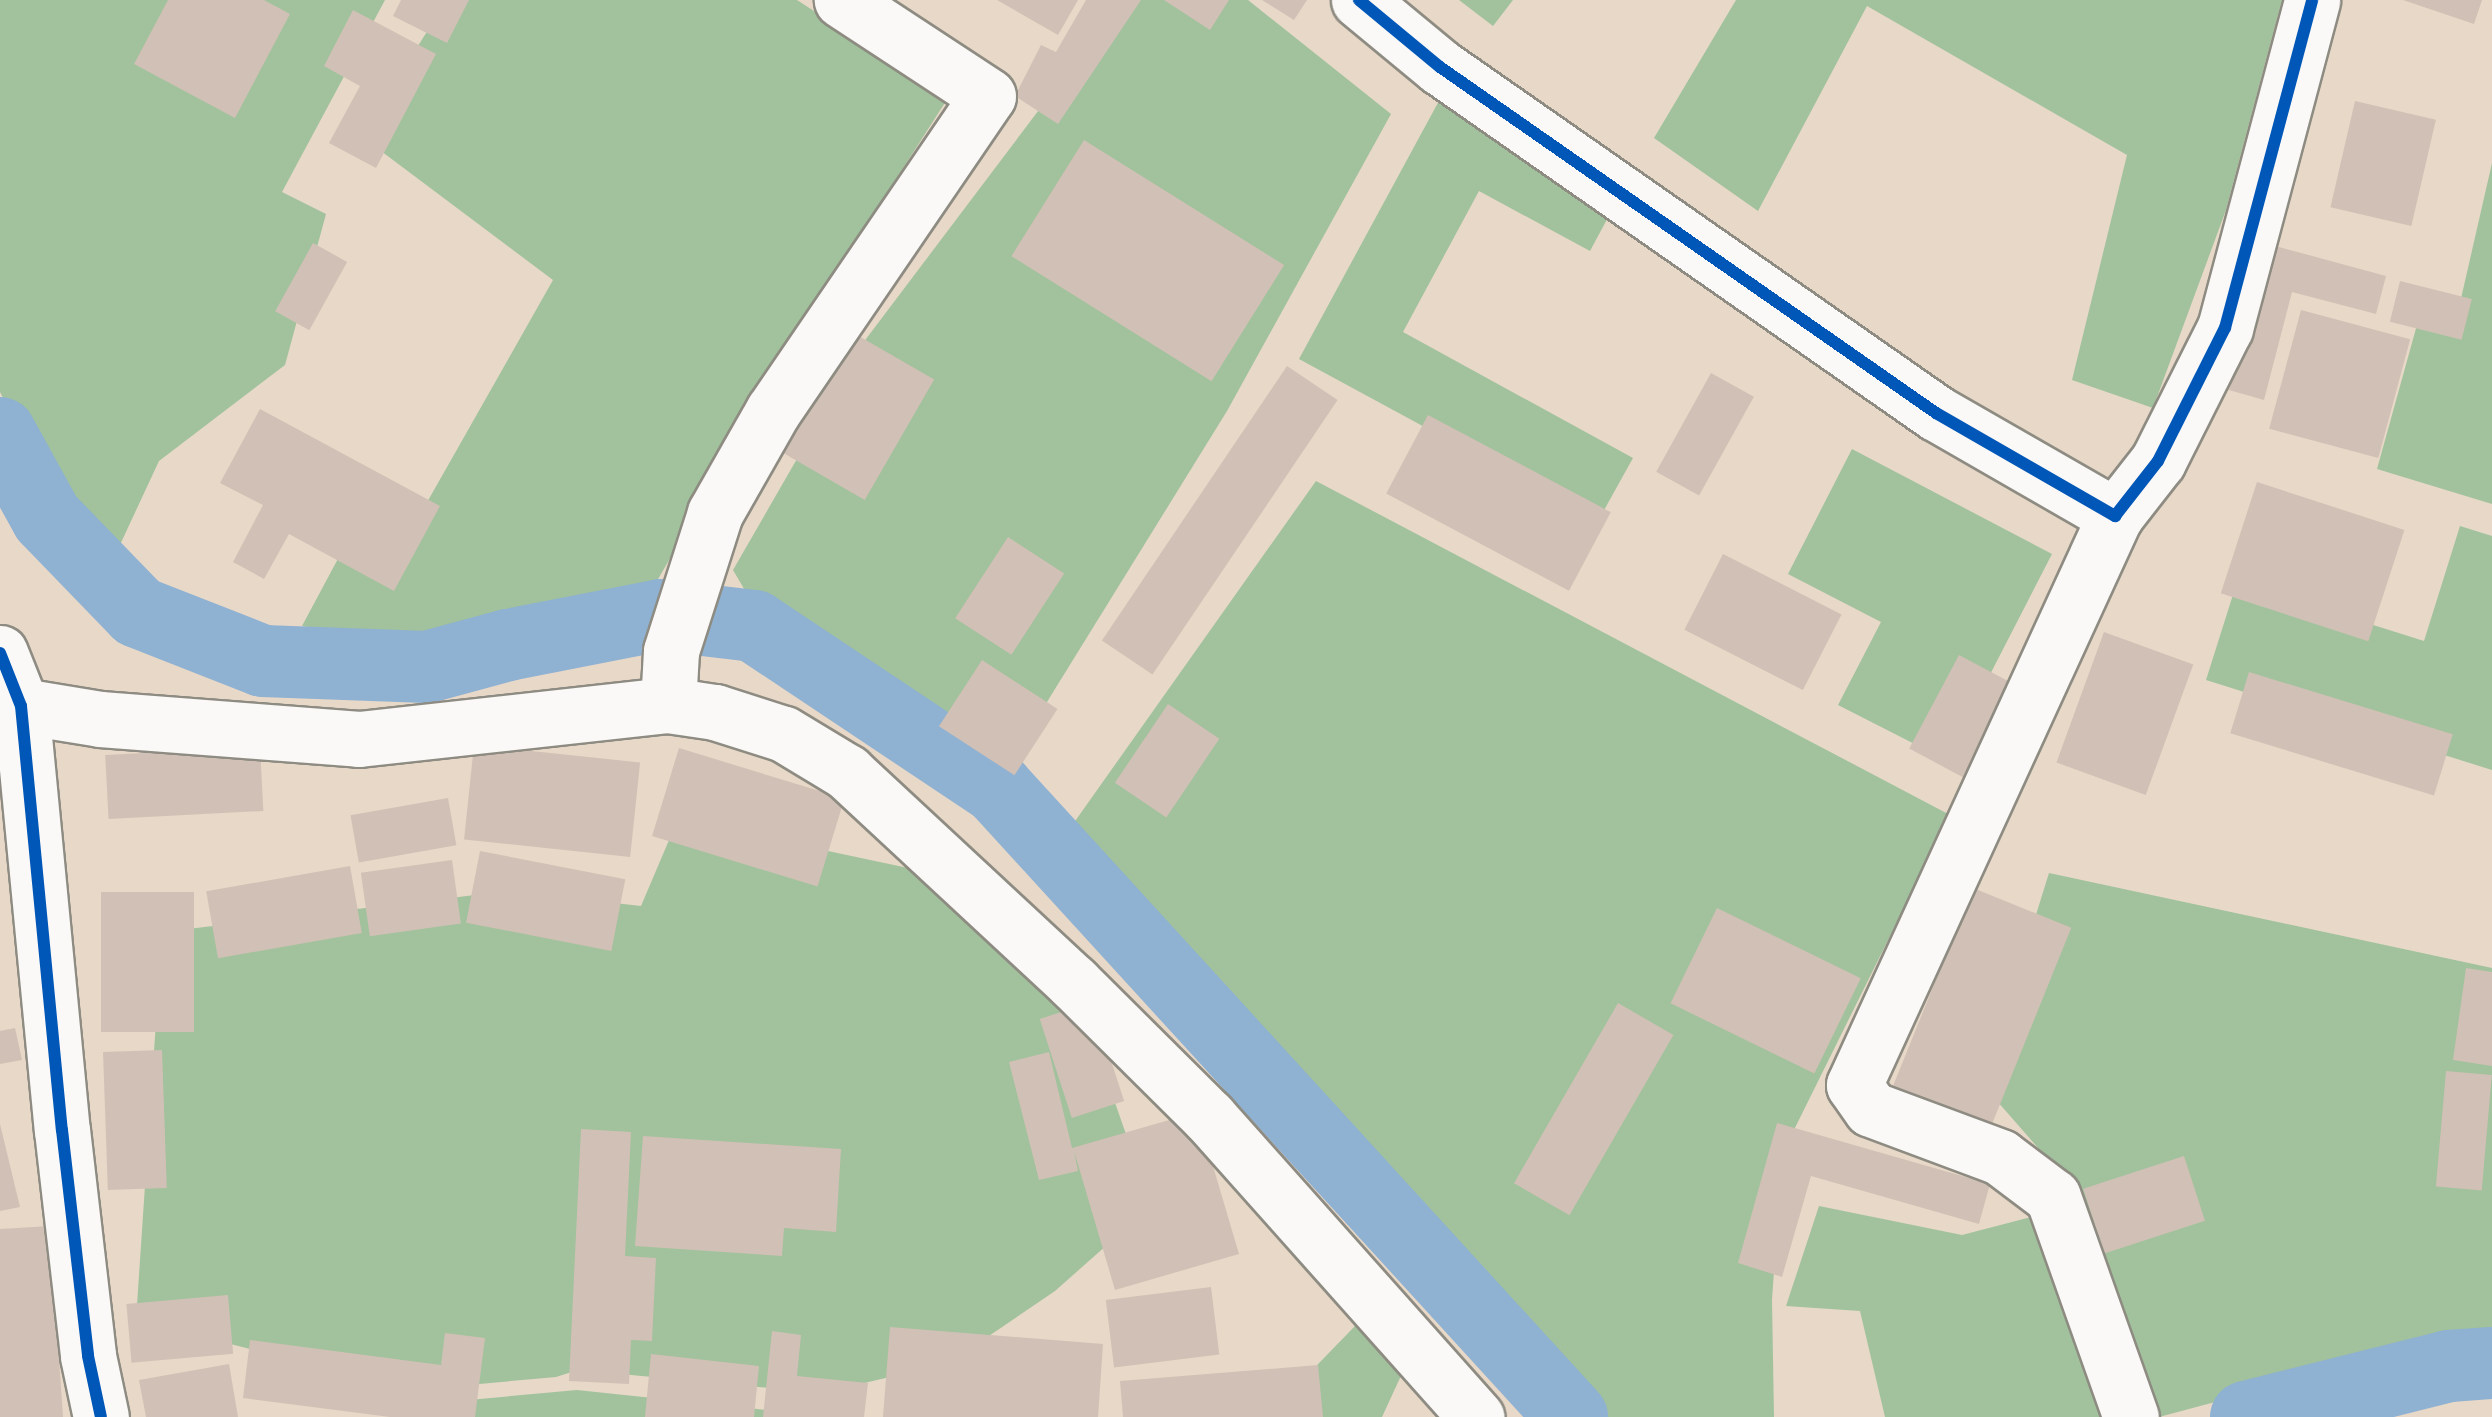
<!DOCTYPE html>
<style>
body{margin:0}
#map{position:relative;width:2492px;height:1417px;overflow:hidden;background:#e7d8c8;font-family:Caveat,sans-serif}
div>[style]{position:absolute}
.forest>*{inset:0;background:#a1c29c}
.canal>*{height:72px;margin:-36px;padding:0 36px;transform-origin:36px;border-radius:36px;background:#8fb1d2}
.building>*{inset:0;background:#d1c0b5;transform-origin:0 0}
.roads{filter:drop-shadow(2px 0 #8e8c82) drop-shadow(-2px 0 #8e8c82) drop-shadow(0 2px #8e8c82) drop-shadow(0 -2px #8e8c82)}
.minor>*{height:55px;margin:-27.5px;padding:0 27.5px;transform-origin:27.5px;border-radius:27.5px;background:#fbf9f7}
.cycleway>*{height:12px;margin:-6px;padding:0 6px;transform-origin:6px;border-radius:6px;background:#0057b8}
span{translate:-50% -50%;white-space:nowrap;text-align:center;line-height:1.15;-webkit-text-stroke:8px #fcf5e5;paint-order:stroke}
</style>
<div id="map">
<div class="forest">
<div style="clip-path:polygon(0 0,385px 0,282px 192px,326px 214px,285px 365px,159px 461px,112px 562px,56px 504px,0 392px)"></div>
<div style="clip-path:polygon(447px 0,797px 0,948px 98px,816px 304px,657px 581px,509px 620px,390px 641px,302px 626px,355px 527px,400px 550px,553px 280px,361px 136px)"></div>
<div style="clip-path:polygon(1122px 0,1248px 0,1391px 114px,1227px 411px,1008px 765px,897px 705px,760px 616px,733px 570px,866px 339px)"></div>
<div style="clip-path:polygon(1459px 0,1513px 0,1493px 26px)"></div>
<div style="clip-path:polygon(1736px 0,2282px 0,2226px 210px,2153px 408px,2072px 380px,2127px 155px,1867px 6px,1758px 211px,1654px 138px)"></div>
<div style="clip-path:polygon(1440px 99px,1619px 197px,1590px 251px,1479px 191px,1403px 332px,1633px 458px,1598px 521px,1299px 359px)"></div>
<div style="clip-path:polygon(2492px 163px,2492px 504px,2377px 469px,2425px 296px,2460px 303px)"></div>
<div style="clip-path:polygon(1852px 449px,2052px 554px,1946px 760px,1838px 705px,1881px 622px,1788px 574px)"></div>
<div style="clip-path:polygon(1316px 481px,1950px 815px,1782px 1154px,1772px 1300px,1774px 1417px,1585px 1417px,1145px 930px,1073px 824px)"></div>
<div style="clip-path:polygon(2460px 526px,2492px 536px,2492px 770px,2206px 680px,2237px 582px,2424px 641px)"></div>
<div style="clip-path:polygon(678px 819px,908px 868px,1061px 973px,1089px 1028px,1151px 1206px,1055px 1291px,949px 1363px,822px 1393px,578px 1370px,556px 1377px,412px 1390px,136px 1320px,162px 932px,509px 891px,641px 906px)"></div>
<div style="clip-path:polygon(2049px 873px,2492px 968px,2492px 1345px,2383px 1357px,2159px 1417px,2067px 1181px,1983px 1085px)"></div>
<div style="clip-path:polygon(1819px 1206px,1962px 1235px,2039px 1215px,2116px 1417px,1885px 1417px,1860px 1311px,1786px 1306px)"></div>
<div style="clip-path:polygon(1356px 1325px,1411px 1354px,1382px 1417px,1152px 1417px,1290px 1393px)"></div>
<div style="clip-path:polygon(577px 1390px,794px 1413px,793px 1417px,404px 1417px,414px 1405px)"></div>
</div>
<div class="canal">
<div style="left:0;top:433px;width:97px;rotate:61.1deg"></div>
<div style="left:47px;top:518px;width:131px;rotate:45.9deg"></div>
<div style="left:138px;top:612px;width:134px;rotate:21.4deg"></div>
<div style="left:263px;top:661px;width:164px;rotate:2.1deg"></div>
<div style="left:427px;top:667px;width:84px;rotate:-15.2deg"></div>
<div style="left:508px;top:645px;width:156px;rotate:-11.1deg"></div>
<div style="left:661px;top:615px;width:94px;rotate:6.7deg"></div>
<div style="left:754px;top:626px;width:293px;rotate:33.7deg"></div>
<div style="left:998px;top:789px;width:851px;rotate:47.57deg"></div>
<div style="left:2246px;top:1417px;width:209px;rotate:-14.1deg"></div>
<div style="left:2449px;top:1366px;width:43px;rotate:-4deg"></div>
</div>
<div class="building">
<div style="clip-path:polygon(168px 0,264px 0,290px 14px,235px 118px,134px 64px)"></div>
<div style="clip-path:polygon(401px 0,469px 0,447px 43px,393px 16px)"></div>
<div style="clip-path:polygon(997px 0,1078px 0,1058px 35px)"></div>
<div style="clip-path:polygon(1086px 0,1141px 0,1058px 124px,1015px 96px,1041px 45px,1056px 52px)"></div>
<div style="clip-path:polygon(1164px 0,1229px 0,1210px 30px)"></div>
<div style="clip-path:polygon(1262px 0,1307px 0,1294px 20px)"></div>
<div style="clip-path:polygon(2403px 0,2482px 0,2474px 24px)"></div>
<div style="clip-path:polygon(353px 10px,436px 54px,376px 168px,329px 143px,360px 86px,324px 66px)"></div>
<div style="left:2355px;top:101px;width:83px;height:109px;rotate:13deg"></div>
<div style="left:1084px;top:140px;width:236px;height:137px;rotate:32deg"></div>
<div style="left:313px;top:243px;width:39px;height:78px;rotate:29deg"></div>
<div style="clip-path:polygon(2268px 244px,2386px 276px,2376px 314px,2292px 292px,2264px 400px,2229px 390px)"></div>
<div style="left:2400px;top:281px;width:74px;height:42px;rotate:14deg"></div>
<div style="left:2301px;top:310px;width:113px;height:123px;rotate:15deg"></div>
<div style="left:845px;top:328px;width:103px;height:139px;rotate:30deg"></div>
<div style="left:1287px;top:366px;width:61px;height:331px;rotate:34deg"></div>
<div style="left:1711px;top:373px;width:49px;height:113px;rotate:29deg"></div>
<div style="clip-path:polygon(260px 409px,440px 506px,394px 591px,289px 534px,264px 579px,233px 562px,263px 505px,220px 483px)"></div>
<div style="left:1428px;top:415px;width:207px;height:89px;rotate:28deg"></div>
<div style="left:2257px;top:482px;width:155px;height:117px;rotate:18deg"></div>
<div style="left:1008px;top:537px;width:67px;height:97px;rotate:33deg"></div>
<div style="left:1723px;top:554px;width:133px;height:85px;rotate:27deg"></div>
<div style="left:2104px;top:632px;width:95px;height:139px;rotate:20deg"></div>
<div style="left:1959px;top:655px;width:64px;height:106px;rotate:28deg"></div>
<div style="left:982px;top:660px;width:90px;height:79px;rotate:33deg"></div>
<div style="left:2249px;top:672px;width:213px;height:64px;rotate:17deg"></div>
<div style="left:1168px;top:704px;width:62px;height:95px;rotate:34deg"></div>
<div style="left:474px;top:745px;width:167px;height:95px;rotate:6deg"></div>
<div style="left:260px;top:747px;width:64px;height:155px;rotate:87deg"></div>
<div style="left:679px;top:748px;width:173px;height:92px;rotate:17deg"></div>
<div style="left:448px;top:798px;width:48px;height:99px;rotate:80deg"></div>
<div style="left:480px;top:851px;width:148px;height:73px;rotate:11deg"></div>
<div style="left:452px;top:860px;width:64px;height:92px;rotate:82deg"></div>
<div style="left:350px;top:866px;width:68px;height:146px;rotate:80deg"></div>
<div style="left:1973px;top:888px;width:106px;height:217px;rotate:22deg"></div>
<div style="left:101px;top:892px;width:93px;height:140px"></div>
<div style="left:1717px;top:908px;width:160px;height:106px;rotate:26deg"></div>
<div style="clip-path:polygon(2466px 968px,2492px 972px,2492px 1066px,2453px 1060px)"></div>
<div style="left:1092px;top:1002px;width:104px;height:55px;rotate:72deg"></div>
<div style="left:1618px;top:1003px;width:64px;height:208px;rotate:30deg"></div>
<div style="clip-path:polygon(15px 1028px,22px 1060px,0 1064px,0 1031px)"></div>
<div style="left:162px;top:1050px;width:138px;height:59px;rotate:88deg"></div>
<div style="clip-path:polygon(1049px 1052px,1072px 1148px,1197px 1112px,1239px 1254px,1115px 1290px,1074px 1151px,1078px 1171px,1039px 1180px,1009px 1062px)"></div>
<div style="left:2446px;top:1071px;width:46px;height:116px;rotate:5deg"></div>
<div style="clip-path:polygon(1777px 1123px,1990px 1184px,1979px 1224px,1811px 1176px,1782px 1277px,1738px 1263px)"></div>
<div style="clip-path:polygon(0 1124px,20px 1207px,0 1211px)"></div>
<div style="clip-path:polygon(581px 1129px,631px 1132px,625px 1256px,656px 1258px,652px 1341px,631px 1340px,629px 1384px,569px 1381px)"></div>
<div style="clip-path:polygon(643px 1136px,841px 1149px,836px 1232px,784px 1228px,782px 1256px,635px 1246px)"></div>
<div style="left:2184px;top:1156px;width:68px;height:106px;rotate:72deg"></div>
<div style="clip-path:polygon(50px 1226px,63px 1417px,0 1417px,0 1229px)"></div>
<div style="left:1211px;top:1287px;width:68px;height:106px;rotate:83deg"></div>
<div style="left:228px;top:1295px;width:59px;height:102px;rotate:85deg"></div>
<div style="clip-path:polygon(890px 1327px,1103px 1344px,1098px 1417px,883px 1417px)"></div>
<div style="clip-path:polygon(772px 1331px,801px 1335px,797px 1376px,868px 1383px,864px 1417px,763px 1417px)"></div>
<div style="clip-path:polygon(445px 1333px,485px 1338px,475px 1417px,390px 1417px,243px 1398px,250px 1340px,441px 1365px)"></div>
<div style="clip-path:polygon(651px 1354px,759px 1366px,754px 1417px,645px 1417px)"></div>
<div style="clip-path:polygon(229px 1364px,238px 1417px,146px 1417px,139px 1380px)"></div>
<div style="clip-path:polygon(1318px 1365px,1323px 1417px,1123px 1417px,1120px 1381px)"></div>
</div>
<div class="roads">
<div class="minor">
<div style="left:1359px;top:0;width:105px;rotate:39.6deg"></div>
<div style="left:1440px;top:67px;width:605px;rotate:34.9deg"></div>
<div style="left:1936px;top:413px;width:207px;rotate:29.9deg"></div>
<div style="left:2115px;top:516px;width:70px;rotate:-52deg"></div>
<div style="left:2158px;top:461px;width:149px;rotate:-63.3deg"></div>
<div style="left:2225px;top:328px;width:339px;rotate:-75.1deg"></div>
<div style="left:2115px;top:516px;width:626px;rotate:114.64deg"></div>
<div style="left:1854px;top:1085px;width:29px;rotate:55deg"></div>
<div style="left:1871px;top:1109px;width:138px;rotate:20.4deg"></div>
<div style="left:2000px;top:1157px;width:66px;rotate:37deg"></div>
<div style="left:2053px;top:1197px;width:233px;rotate:70.5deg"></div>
<div style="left:0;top:653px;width:57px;rotate:68.4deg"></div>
<div style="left:21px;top:706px;width:426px;rotate:84.5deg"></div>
<div style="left:62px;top:1130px;width:227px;rotate:83.4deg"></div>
<div style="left:88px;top:1356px;width:62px;rotate:78deg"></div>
<div style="left:668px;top:705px;width:54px;rotate:-86.8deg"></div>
<div style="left:671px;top:651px;width:145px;rotate:-72.3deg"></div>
<div style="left:715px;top:513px;width:117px;rotate:-60.4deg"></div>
<div style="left:773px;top:411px;width:381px;rotate:-55.7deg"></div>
<div style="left:988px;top:96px;width:175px;rotate:-146.7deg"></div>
<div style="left:21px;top:706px;width:80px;rotate:9.3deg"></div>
<div style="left:100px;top:719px;width:260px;rotate:4.4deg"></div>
<div style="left:359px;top:739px;width:311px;rotate:-6.3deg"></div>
<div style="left:668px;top:705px;width:48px;rotate:8.5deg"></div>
<div style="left:715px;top:712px;width:72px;rotate:17.7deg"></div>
<div style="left:784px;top:734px;width:74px;rotate:31.1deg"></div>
<div style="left:847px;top:772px;width:309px;rotate:42.9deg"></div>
<div style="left:1073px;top:982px;width:192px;rotate:44.8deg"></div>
<div style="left:1209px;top:1117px;width:402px;rotate:48.3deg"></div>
</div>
</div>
<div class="cycleway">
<div style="left:1359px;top:0;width:105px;rotate:39.6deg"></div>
<div style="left:1440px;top:67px;width:605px;rotate:34.9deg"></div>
<div style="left:1936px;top:413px;width:207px;rotate:29.9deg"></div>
<div style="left:2115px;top:516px;width:70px;rotate:-52deg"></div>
<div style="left:2158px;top:461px;width:149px;rotate:-63.3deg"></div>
<div style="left:2225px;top:328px;width:339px;rotate:-75.1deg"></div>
<div style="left:0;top:653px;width:57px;rotate:68.4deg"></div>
<div style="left:21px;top:706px;width:426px;rotate:84.5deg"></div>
<div style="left:62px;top:1130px;width:227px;rotate:83.4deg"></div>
<div style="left:88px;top:1356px;width:62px;rotate:78deg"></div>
</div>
</div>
